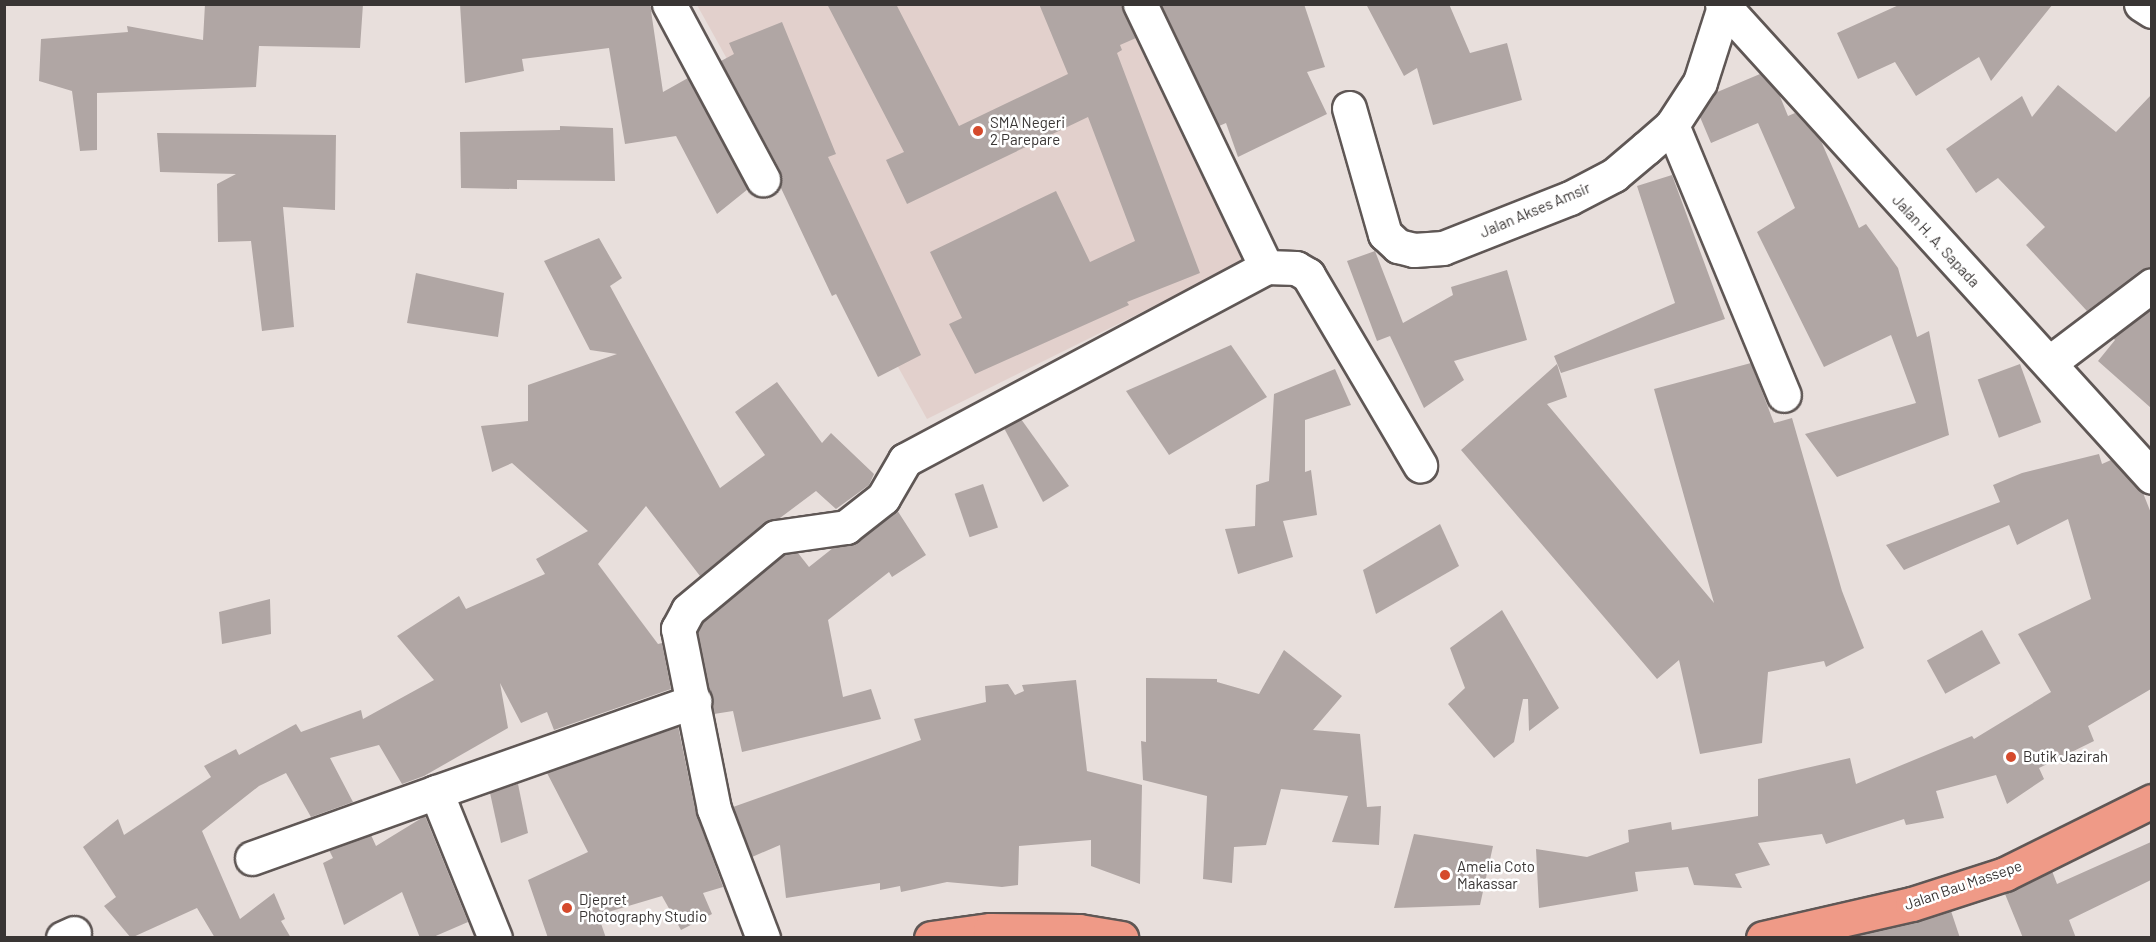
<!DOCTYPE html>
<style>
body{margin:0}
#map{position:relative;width:2156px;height:942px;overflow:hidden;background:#e8dfdc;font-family:Barlow,sans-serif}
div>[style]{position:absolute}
.built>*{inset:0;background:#e2d0cc}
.building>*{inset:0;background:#b0a6a4;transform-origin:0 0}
.roads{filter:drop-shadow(2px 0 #5f5755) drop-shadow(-2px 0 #5f5755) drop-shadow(0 2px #5f5755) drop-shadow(0 -2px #5f5755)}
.street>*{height:33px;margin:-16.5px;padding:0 16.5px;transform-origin:16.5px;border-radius:16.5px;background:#fff}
.highway>*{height:33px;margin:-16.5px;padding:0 16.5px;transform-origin:16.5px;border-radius:16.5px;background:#ef9a87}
.dots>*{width:16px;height:16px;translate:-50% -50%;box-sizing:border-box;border:3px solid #fff;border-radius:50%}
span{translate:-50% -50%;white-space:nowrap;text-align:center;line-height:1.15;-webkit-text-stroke:5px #fff;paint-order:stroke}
.poi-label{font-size:15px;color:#393534}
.left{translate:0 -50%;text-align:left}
.street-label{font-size:15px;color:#393534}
.frame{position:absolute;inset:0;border:6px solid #393534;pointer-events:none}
</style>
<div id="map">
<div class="built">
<div style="clip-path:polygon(697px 5px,1127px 5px,1251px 258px,927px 419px)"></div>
</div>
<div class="building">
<div style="clip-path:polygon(205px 4px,363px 4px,360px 48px,259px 46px,256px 87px,97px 93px,97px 150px,80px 151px,72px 91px,39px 81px,41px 39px,128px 32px,127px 26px,203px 40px)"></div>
<div style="clip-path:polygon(460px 4px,650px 4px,663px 92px,688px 78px,748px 189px,717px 214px,676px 136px,625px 144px,609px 48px,522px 59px,524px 71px,465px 83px)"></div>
<div style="clip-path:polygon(827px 4px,896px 4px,959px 126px,1068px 74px,1039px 4px,1122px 4px,1136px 38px,1120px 45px,1122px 50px,1117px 53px,1200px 273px,1127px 302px,1129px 305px,975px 374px,949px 324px,962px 318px,930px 252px,1056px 191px,1090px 262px,1135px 241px,1088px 117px,907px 204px,886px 160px,904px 152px)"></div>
<div style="clip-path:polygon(1161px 4px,1304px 4px,1325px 67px,1307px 72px,1327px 114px,1238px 157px,1226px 123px,1219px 126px)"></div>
<div style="clip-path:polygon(1366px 4px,1449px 4px,1470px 53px,1507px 43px,1522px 100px,1433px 125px,1417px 68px,1404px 76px)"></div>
<div style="clip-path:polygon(1901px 4px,2053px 4px,1991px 81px,1979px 57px,1916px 96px,1895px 62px,1858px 79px,1837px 33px)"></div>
<div style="clip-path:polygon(782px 22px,836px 154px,828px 157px,921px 355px,878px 377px,836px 294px,832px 296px,780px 186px,780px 170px,721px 61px,734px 54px,729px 43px)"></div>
<div style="clip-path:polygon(1760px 74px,1779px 94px,1788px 116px,1795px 113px,1821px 141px,1859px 228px,1866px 224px,1898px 268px,1917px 337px,1929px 331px,1949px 435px,1837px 477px,1805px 434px,1916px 403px,1891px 335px,1824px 367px,1757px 232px,1795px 208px,1758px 123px,1711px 143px,1700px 117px,1715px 93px)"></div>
<div style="clip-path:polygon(2058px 85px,2116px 132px,2151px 95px,2151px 267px,2141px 270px,2087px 311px,2026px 245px,2045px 227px,1998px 178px,1976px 193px,1946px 149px,2022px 96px,2032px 117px)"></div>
<div style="clip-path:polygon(560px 126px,613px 128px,615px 181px,517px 180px,517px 189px,461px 188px,460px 132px,560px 130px)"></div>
<div style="clip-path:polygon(157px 133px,336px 135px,335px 210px,283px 207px,294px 327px,262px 331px,251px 241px,218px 242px,217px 184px,236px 174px,160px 172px)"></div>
<div style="clip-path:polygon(1672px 175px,1725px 319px,1561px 373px,1554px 356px,1675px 303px,1637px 186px)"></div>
<div style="clip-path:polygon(599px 238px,622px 278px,610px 286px,720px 488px,765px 455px,735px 412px,777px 382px,822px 443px,831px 433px,874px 474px,869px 485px,836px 509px,816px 491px,780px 518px,764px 523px,700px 576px,646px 506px,598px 564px,658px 644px,662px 643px,671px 689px,554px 730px,547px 712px,521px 723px,500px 683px,508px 728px,424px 776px,402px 784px,379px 745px,330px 758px,353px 802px,311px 817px,286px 773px,259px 786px,202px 831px,240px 919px,274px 893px,285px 919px,281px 921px,291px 938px,215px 938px,197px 908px,131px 938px,104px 906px,116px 897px,83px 847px,118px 819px,124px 835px,211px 777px,204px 766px,236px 749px,239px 755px,296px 724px,301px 732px,361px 710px,363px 719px,434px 680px,397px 636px,459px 596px,466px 609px,545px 574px,536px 559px,588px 531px,512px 463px,492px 472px,481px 426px,528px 421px,528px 385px,617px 354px,590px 350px,544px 261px)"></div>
<div style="clip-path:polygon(1375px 251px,1403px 323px,1453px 295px,1451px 287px,1507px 270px,1527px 340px,1454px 361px,1464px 380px,1424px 408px,1390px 336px,1377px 341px,1347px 261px)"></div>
<div style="clip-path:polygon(416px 273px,504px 293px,498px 337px,407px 323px)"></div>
<div style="clip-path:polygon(2151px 309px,2151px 408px,2098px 361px,2115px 340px,2113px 338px)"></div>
<div style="clip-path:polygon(1231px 345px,1267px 397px,1169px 455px,1126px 391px)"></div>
<div style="clip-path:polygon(1751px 363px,1774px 423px,1792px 418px,1842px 591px,1864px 648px,1826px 667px,1824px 661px,1768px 672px,1762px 743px,1700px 754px,1679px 660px,1657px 679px,1461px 450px,1557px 364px,1567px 397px,1547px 404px,1714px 603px,1654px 389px)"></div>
<div style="left:2020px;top:364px;width:62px;height:45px;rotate:70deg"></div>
<div style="clip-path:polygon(1335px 369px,1351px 405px,1305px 420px,1305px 472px,1311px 470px,1317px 515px,1283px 521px,1293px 557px,1238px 574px,1225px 529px,1255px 526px,1256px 485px,1269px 481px,1274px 394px)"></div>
<div style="clip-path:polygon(1021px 419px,1069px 486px,1043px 502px,1004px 428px)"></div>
<div style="clip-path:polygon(2099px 454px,2102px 464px,2111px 460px,2143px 493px,2151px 513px,2151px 689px,2088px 726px,2094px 741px,2039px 768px,2044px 779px,2007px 804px,1996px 775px,1936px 791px,1944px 818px,1906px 825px,1904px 819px,1826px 844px,1822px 834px,1758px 843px,1770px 865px,1735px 874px,1742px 888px,1694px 885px,1688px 867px,1635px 872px,1638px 891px,1539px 908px,1536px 849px,1587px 857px,1629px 842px,1628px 830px,1671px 822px,1672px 830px,1758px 816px,1758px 779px,1850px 758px,1856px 784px,1972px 736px,1974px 739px,2051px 692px,2018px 634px,2091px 599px,2068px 519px,2017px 545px,2009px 525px,1904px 570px,1886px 545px,2000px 502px,1993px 485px,2022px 473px)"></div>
<div style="left:983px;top:484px;width:46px;height:30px;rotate:71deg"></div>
<div style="clip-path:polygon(897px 510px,926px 555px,892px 577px,889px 572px,828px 620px,843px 697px,871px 689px,881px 719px,742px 752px,733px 711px,714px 714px,698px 632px,703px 622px,784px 555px,798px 553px,809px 567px,833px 548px,858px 542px)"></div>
<div style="clip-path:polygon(1440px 524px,1459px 566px,1376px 614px,1363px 570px)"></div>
<div style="clip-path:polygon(270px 599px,271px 634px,222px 644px,219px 612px)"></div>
<div style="clip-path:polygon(1502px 610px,1559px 708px,1529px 731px,1528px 699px,1523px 699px,1514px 742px,1494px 758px,1448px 704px,1465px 688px,1450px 648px)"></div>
<div style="left:1982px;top:630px;width:38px;height:63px;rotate:61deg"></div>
<div style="clip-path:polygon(1284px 650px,1342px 696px,1313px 730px,1360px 734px,1367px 807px,1381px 806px,1379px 845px,1332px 842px,1348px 796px,1281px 789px,1266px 845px,1234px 847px,1232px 883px,1203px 879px,1207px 796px,1143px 780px,1141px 741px,1146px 742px,1146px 678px,1217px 679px,1217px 682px,1259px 694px)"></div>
<div style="clip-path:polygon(1076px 680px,1087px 771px,1142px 785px,1140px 884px,1091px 866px,1091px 840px,1019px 846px,1018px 885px,1002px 887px,947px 882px,901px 892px,900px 886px,880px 890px,880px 883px,786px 898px,780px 845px,752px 857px,733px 807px,921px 740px,914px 719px,986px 702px,985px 686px,1008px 684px,1015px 695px,1024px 691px,1022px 685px)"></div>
<div style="clip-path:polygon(678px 726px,696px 813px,723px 887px,703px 893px,712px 914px,681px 930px,662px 896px,598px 915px,606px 938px,548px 938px,528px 880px,588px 852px,547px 773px)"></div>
<div style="clip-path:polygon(518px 784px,528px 833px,501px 843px,490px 793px)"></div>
<div style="clip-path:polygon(425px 816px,468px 922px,431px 938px,420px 938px,402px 892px,344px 925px,323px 863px,333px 858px,329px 850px,371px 835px,376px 846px)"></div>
<div style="clip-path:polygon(1414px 834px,1493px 846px,1480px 905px,1394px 908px)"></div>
<div style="clip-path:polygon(2151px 842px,2151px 880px,2069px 920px,2076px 938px,2023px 938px,2005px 894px,2052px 871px,2057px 884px)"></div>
<div style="clip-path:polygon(1951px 911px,1960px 938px,1858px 938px,1858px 936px)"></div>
</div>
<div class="roads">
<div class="street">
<div style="left:669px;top:4px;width:199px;rotate:61.8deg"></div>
<div style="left:1140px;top:4px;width:292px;rotate:64.4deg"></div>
<div style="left:1722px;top:4px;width:639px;rotate:47.73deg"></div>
<div style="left:2141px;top:4px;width:13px;rotate:32deg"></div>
<div style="left:1349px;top:108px;width:131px;rotate:74.1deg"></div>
<div style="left:1385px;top:234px;width:18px;rotate:43deg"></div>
<div style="left:1398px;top:246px;width:16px;rotate:14deg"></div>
<div style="left:1414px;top:250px;width:29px;rotate:-4deg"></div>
<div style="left:1443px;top:248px;width:136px;rotate:-21.5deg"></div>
<div style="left:1570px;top:198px;width:50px;rotate:-27.6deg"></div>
<div style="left:1614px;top:175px;width:42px;rotate:-40.2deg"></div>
<div style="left:1646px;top:148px;width:35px;rotate:-41deg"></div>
<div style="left:1672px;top:125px;width:51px;rotate:-56.9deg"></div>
<div style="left:1700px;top:82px;width:79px;rotate:-72.3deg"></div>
<div style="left:1672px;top:125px;width:292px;rotate:67.5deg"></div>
<div style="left:2049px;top:363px;width:129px;rotate:-37.1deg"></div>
<div style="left:436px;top:792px;width:274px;rotate:-19.4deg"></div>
<div style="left:252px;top:858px;width:195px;rotate:-19.7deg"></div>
<div style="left:436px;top:792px;width:157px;rotate:68deg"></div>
<div style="left:63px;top:938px;width:12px;rotate:-24deg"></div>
<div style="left:763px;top:938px;width:138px;rotate:-110.8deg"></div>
<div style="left:714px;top:809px;width:184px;rotate:-101.3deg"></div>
<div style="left:678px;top:629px;width:21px;rotate:-62deg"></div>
<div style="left:688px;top:610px;width:114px;rotate:-39.7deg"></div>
<div style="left:776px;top:537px;width:71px;rotate:-8.1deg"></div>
<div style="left:846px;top:527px;width:47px;rotate:-38.1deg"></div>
<div style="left:883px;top:498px;width:44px;rotate:-59.9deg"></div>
<div style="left:905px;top:460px;width:409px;rotate:-28.1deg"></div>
<div style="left:1266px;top:267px;width:30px;rotate:2deg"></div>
<div style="left:1296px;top:268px;width:14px;rotate:30deg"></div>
<div style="left:1308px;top:275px;width:221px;rotate:59.5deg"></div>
</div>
<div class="highway">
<div style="left:931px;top:938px;width:60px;rotate:-7.7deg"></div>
<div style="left:990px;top:930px;width:89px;rotate:0.6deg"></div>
<div style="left:1079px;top:931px;width:43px;rotate:9.5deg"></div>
<div style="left:1763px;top:938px;width:153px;rotate:-12.9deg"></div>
<div style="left:1912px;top:904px;width:98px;rotate:-17.9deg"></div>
<div style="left:2005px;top:874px;width:164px;rotate:-26.4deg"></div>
</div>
</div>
<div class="dots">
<div style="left:978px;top:131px;background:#d54a2c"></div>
<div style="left:2011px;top:757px;background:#d54a2c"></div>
<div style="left:1445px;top:875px;background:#d54a2c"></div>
<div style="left:567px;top:908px;background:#d54a2c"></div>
</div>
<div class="poi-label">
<span class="left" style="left:990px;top:131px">SMA Negeri<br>2 Parepare</span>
<span class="left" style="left:2023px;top:757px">Butik Jazirah</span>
<span class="left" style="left:1457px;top:875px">Amelia Coto<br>Makassar</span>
<span class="left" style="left:579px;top:908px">Djepret<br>Photography Studio</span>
</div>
<div class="street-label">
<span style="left:1535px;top:210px;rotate:-23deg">Jalan Akses Amsir</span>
<span style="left:1936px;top:241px;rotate:47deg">Jalan H. A. Sapada</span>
<span style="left:1963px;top:885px;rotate:-19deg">Jalan Bau Massepe</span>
</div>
<div class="frame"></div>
</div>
